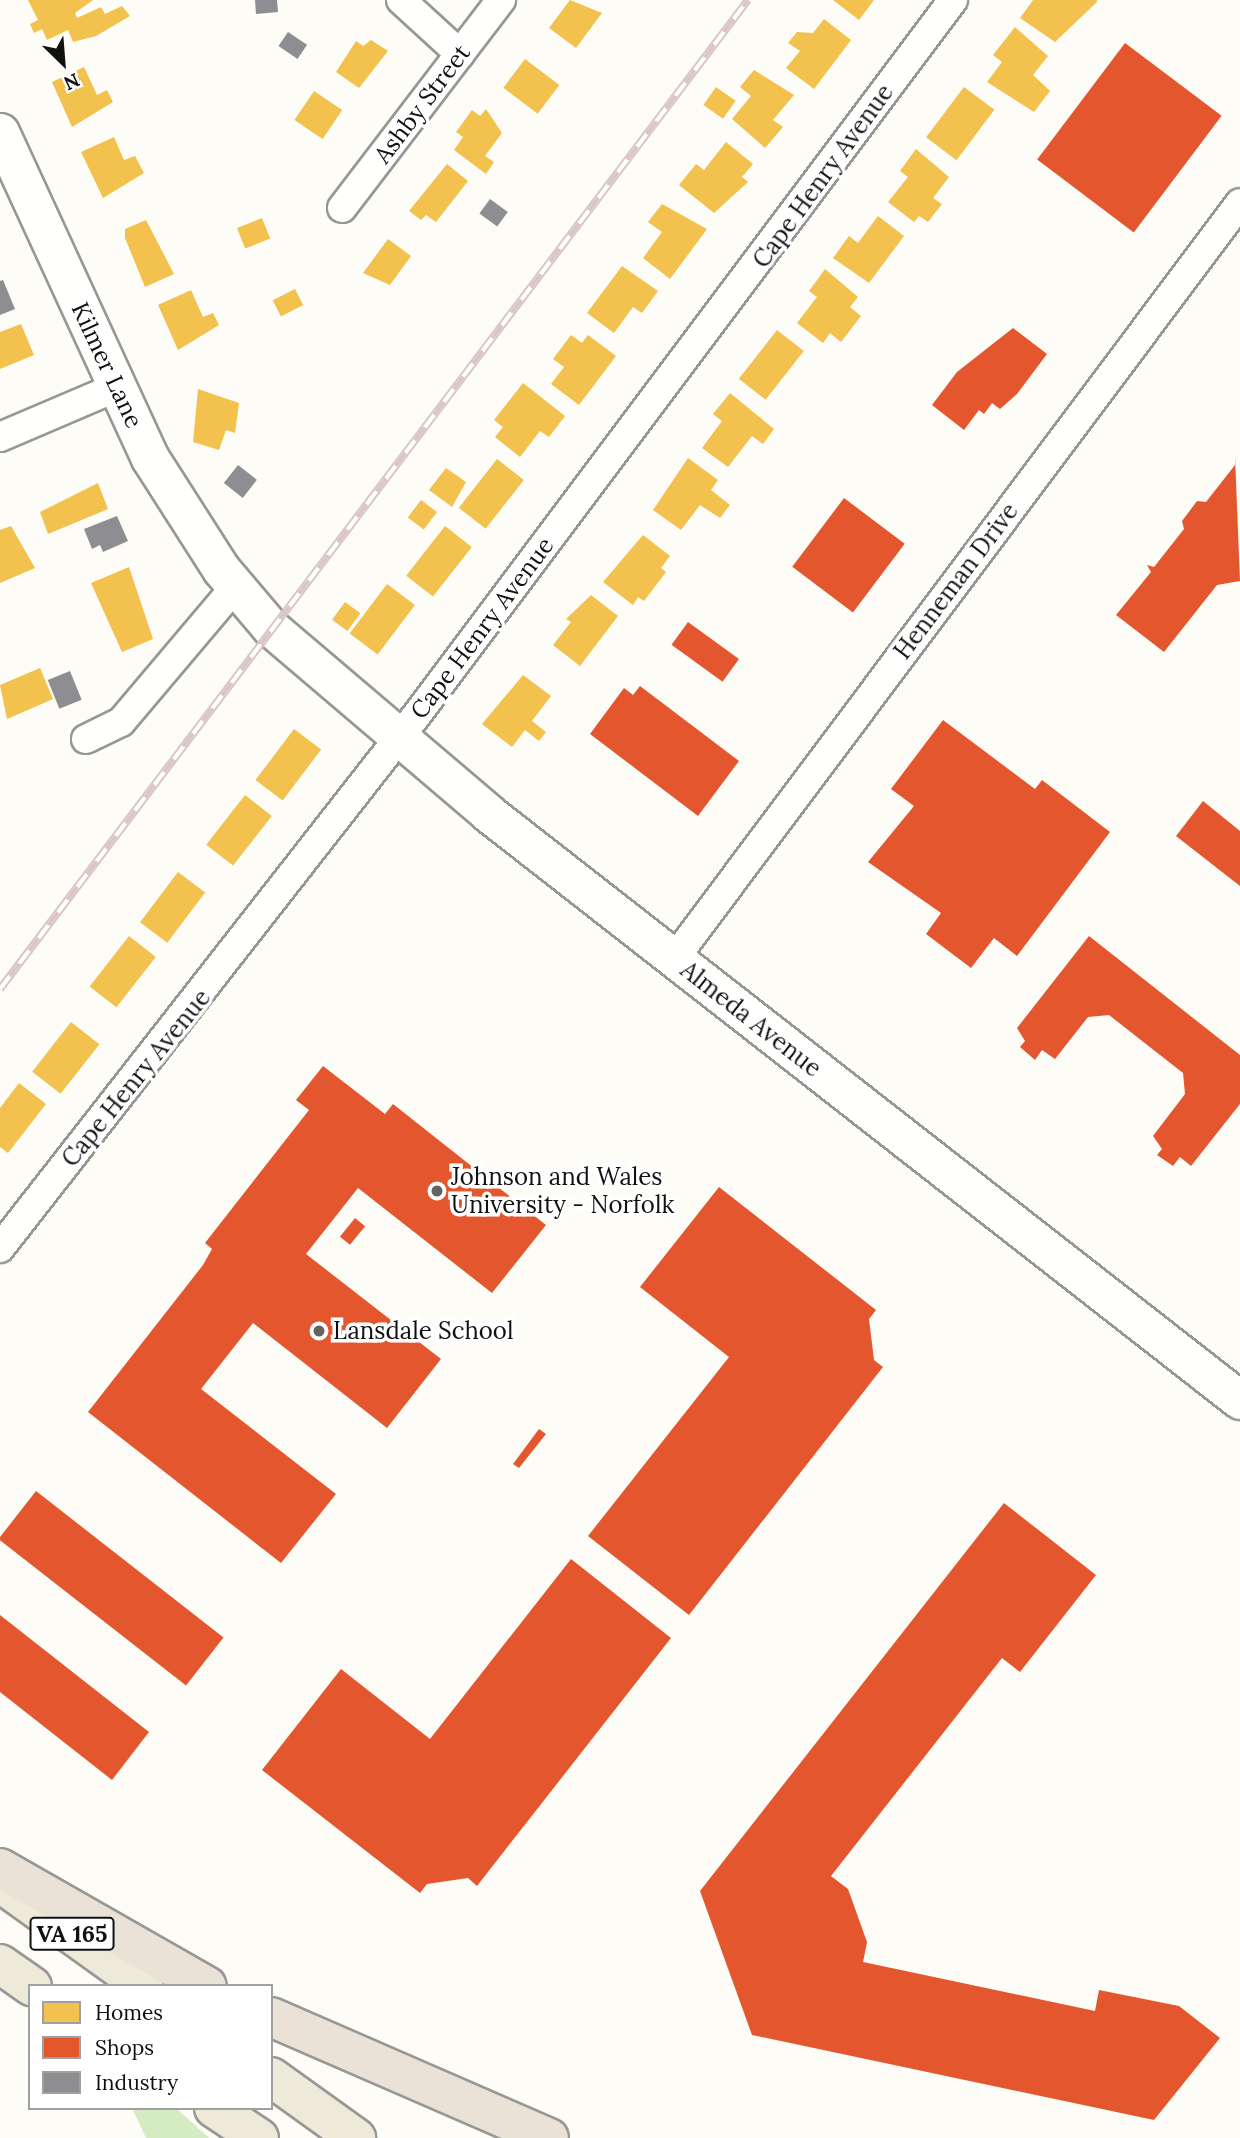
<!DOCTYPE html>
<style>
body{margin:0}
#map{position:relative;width:1240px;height:2138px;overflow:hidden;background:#fdfcf7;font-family:Lora,serif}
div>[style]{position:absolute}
.forest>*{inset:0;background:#d5ecc3}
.homes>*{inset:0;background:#f2c14e;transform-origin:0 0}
.shops>*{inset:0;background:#e4572e;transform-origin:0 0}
.industry>*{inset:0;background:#8d8d92;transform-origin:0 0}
.roads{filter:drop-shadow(2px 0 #979795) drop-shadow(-2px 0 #979795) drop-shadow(0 2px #979795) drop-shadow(0 -2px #979795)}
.minor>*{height:28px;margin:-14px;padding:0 14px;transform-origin:14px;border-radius:14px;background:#fffffe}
.tertiary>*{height:37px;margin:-18.5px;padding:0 18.5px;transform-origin:18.5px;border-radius:18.5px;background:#fffffe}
.primary>*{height:38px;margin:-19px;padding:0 19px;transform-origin:19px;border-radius:19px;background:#eeeada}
.motorway>*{height:38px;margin:-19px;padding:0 19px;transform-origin:19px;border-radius:19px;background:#ebe2d7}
.rail>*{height:8px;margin-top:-4px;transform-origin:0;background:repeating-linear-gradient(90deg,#fff 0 16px,#dac6c5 0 32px);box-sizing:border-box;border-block:2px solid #dac6c5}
.dots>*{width:19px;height:19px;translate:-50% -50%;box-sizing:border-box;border:4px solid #fff;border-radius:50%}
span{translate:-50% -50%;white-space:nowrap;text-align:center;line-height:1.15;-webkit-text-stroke:7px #fff;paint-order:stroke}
.shield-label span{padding:2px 5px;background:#fff;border:2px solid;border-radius:5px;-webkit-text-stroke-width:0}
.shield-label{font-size:23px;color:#111;font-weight:700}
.street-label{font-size:24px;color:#111}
.poi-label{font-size:24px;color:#111}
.left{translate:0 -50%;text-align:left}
.legend{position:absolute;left:28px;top:1984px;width:245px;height:126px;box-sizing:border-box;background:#fff;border:2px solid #a0a0a0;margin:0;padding:9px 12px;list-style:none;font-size:21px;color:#111}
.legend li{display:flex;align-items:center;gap:14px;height:35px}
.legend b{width:35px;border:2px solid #a0a0a0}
.north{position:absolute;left:28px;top:28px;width:70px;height:70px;-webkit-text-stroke:5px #fff;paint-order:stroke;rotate:155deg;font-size:19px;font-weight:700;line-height:28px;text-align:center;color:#111}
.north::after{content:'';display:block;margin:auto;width:24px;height:32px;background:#111;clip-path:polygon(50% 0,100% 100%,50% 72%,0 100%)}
</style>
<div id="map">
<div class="forest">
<div style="clip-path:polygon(132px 2108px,176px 2108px,209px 2138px,146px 2138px)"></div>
</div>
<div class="homes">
<div style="clip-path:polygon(28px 0,93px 0,75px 13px,77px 18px,101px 7px,105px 14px,122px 6px,130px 16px,96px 36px,73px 42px,68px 30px,47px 40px,42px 29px,34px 33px,30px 24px,38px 20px)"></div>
<div style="clip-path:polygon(570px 0,602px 13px,576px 48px,549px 28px)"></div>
<div style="clip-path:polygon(833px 0,874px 0,859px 20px)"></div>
<div style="clip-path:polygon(1033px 0,1096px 0,1098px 1px,1055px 42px,1020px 18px)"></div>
<div style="clip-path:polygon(824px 19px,851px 40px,814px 89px,786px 68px,800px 51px,788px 43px,797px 32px,813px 33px)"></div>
<div style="clip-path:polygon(1015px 27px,1048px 56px,1033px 75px,1050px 91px,1034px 112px,987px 82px,1002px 62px,993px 55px)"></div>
<div style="clip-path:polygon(371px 40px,388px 51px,359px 88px,336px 72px,356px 41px,363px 46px)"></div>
<div style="left:525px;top:59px;width:43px;height:36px;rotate:37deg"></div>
<div style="clip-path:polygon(84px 67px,97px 95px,107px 90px,113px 102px,72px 127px,52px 82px)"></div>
<div style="clip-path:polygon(754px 70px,794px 95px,773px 120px,783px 127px,765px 148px,732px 119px,751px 96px,740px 87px)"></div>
<div style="left:716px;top:87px;width:24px;height:22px;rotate:35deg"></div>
<div style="left:964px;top:87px;width:38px;height:63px;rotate:37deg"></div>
<div style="left:314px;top:91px;width:34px;height:35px;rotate:34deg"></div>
<div style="clip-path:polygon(486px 109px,502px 133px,485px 156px,494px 162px,486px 174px,454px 150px,463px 137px,456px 132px,472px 110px,480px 116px)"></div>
<div style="clip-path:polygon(114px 137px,124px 160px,135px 156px,144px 173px,103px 198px,81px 152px)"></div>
<div style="clip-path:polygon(726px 142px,753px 164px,742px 177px,748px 182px,714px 213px,679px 185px,696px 164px,704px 170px)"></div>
<div style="clip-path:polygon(916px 149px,949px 177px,933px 198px,942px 204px,928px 222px,919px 216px,914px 222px,888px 202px,908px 177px,900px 171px)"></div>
<div style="clip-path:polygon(447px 164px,468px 181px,436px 222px,426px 215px,421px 220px,409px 211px)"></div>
<div style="clip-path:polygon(662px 204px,707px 229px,670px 279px,643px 258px,662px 232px,648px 222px)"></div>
<div style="clip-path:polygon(878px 216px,904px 236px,869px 283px,833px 258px,849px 236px,858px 243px)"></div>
<div style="left:262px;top:218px;width:22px;height:27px;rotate:68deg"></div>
<div style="clip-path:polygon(146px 220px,174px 274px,145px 287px,125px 238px,125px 229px)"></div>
<div style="clip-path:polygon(388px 239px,411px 256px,390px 285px,363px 273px)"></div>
<div style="clip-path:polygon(622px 266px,658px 291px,642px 313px,633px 307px,614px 333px,587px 313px)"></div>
<div style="clip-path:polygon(825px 269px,858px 297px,850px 307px,861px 316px,841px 342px,830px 333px,823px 343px,797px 323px,817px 297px,809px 291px)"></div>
<div style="left:295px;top:289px;width:18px;height:25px;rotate:63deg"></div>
<div style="clip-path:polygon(191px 290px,203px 317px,213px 313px,219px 325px,178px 350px,158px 305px)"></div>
<div style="clip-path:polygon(21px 324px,34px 355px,0 369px,0 332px)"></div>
<div style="left:777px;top:330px;width:34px;height:62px;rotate:38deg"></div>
<div style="clip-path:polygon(571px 335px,582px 343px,588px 335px,616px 356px,579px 405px,551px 384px,564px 367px,553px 359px)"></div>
<div style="clip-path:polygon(523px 383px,565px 416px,549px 437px,540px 431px,520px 457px,495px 437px,503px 427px,494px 420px)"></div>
<div style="clip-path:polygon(198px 389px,239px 403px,235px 433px,226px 430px,219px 450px,193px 442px)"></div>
<div style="clip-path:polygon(730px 393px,774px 429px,763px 444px,752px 436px,728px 467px,702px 448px,722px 421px,713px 414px)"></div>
<div style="clip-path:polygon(688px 458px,718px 480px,711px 490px,730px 505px,720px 518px,700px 505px,681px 530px,653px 510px)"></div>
<div style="left:497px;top:459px;width:34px;height:62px;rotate:38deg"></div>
<div style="clip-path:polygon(446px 468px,466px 482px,452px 507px,429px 490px)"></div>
<div style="clip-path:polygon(98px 483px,108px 509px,48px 534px,40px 512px)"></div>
<div style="left:421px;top:500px;width:20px;height:22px;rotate:37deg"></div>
<div style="clip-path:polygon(11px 526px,35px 568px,0 583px,0 530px)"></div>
<div style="left:445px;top:526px;width:34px;height:63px;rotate:38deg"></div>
<div style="clip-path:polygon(643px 535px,670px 556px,661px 568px,666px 572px,644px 601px,638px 597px,633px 605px,603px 582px)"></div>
<div style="clip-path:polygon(129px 567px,153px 639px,122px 652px,91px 583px)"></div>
<div style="left:387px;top:584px;width:35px;height:62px;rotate:37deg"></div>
<div style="clip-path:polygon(591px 595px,618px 616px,580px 666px,553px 645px,571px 622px,566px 619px)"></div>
<div style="left:345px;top:602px;width:19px;height:22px;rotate:36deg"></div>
<div style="clip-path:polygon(40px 668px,53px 699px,7px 719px,0 685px)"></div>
<div style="clip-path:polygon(523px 675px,551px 696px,532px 721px,546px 732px,539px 741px,525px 730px,512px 747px,482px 724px)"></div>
<div style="left:294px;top:729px;width:34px;height:64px;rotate:37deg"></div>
<div style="left:245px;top:795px;width:34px;height:63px;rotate:38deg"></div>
<div style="left:178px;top:872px;width:34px;height:63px;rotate:37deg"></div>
<div style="left:129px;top:936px;width:34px;height:64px;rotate:38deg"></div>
<div style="left:71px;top:1022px;width:36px;height:63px;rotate:38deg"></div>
<div style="clip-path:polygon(19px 1083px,46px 1104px,8px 1153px,0 1147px,0 1108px)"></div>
</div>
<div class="shops">
<div style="left:1125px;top:43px;width:121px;height:146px;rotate:37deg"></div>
<div style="clip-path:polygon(1013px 328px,1047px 354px,1017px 394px,1000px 409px,992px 403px,984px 414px,979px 410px,964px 430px,932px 405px,957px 372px)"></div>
<div style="clip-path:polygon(1235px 456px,1240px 581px,1217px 585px,1164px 652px,1116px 615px,1151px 572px,1147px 565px,1154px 567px,1184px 529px,1182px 521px,1197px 501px,1206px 502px,1235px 465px)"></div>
<div style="left:844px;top:498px;width:76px;height:86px;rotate:37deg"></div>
<div style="left:688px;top:622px;width:63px;height:28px;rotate:36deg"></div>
<div style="clip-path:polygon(640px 686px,739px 761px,698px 816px,590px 734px,624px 688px,633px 695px)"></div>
<div style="clip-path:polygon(943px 720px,1035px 789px,1042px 780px,1110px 832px,1017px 956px,994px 938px,971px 968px,926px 934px,941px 913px,868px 862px,914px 806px,891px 789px)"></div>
<div style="clip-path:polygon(1203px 801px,1240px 831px,1240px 886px,1176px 836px)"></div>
<div style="clip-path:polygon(1089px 936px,1240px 1055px,1240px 1104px,1191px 1166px,1180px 1157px,1173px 1166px,1157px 1155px,1162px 1149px,1153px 1136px,1185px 1094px,1183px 1073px,1109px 1015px,1088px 1017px,1055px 1059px,1042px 1050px,1035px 1060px,1020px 1047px,1025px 1041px,1017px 1028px)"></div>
<div style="clip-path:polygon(323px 1066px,385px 1114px,393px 1104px,546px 1225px,492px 1293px,358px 1188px,306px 1254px,441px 1359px,387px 1428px,253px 1323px,201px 1389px,336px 1494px,281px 1563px,88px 1412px,203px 1265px,212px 1249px,205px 1243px,309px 1110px,296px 1100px)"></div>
<div style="clip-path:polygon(719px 1187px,876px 1310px,869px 1319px,874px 1360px,883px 1367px,689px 1615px,588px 1536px,729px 1357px,640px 1287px)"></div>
<div style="left:355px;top:1218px;width:13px;height:24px;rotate:39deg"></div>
<div style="clip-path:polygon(539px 1429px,546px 1434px,519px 1468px,513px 1464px)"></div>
<div style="left:36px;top:1491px;width:238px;height:61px;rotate:38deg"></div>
<div style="clip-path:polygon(1004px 1503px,1096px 1575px,1020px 1672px,1002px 1658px,831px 1876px,848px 1889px,867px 1942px,863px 1962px,1095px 2011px,1099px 1990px,1179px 2006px,1220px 2038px,1154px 2120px,752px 2035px,700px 1891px)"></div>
<div style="clip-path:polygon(571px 1559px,671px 1638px,477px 1886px,468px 1878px,427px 1884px,420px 1893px,262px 1770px,341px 1669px,430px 1739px)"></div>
<div style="clip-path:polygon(0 1615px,149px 1732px,112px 1780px,0 1692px)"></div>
</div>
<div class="industry">
<div style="clip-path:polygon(255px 0,277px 0,278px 12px,256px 14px)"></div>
<div style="left:288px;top:32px;width:23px;height:17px;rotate:34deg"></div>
<div style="left:490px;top:199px;width:22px;height:18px;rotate:36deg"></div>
<div style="clip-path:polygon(3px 280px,15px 309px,0 315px,0 281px)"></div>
<div style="left:238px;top:465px;width:24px;height:23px;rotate:38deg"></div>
<div style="clip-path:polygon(117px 516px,128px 541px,103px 552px,100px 545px,92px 549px,84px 529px)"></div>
<div style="left:70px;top:671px;width:31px;height:24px;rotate:68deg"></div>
</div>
<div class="roads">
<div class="minor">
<div style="left:401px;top:0;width:80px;rotate:42.5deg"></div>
<div style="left:342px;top:208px;width:262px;rotate:-52.6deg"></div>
<div style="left:0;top:437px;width:127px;rotate:-23.1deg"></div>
<div style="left:86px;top:739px;width:39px;rotate:-26deg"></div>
<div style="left:121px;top:722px;width:177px;rotate:-49.8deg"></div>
<div style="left:674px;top:959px;width:944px;rotate:-53.18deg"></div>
<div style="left:0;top:1248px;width:675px;rotate:-51.98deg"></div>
<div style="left:416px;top:716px;width:895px;rotate:-53.13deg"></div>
</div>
<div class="tertiary">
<div style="left:0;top:132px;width:359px;rotate:65.3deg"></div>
<div style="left:150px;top:458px;width:132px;rotate:57.4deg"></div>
<div style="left:221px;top:569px;width:77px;rotate:49.7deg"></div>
<div style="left:271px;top:628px;width:285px;rotate:40.4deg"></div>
<div style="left:488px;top:813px;width:954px;rotate:37.98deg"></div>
</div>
<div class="primary">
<div style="left:9px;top:1889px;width:166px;rotate:35.7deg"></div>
<div style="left:0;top:1964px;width:39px;rotate:35deg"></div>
<div style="left:271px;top:2077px;width:105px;rotate:35.7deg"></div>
<div style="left:214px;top:2108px;width:54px;rotate:33.7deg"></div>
</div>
<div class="motorway">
<div style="left:0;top:1868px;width:238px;rotate:29.7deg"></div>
<div style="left:271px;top:2017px;width:303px;rotate:23.5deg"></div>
</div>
</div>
<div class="rail">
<div style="left:0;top:989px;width:1240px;rotate:-52.9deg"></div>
</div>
<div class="dots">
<div style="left:437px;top:1191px;background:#646362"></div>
<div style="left:319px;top:1331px;background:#646362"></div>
</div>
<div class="shield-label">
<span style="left:72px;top:1934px">VA 165</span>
</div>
<div class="street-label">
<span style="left:422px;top:104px;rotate:-53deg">Ashby Street</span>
<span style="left:823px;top:176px;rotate:-54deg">Cape Henry Avenue</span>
<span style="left:107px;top:365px;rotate:65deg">Kilmer Lane</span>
<span style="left:956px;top:581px;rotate:-53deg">Henneman Drive</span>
<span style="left:482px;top:628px;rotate:-53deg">Cape Henry Avenue</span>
<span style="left:751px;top:1019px;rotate:38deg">Almeda Avenue</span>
<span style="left:136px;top:1078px;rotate:-51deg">Cape Henry Avenue</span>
</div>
<div class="poi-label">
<span class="left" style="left:451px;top:1191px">Johnson and Wales<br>University - Norfolk</span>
<span class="left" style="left:333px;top:1331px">Lansdale School</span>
</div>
<ul class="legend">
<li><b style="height:19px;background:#f2c14e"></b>Homes</li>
<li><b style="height:19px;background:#e4572e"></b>Shops</li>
<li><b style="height:19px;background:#8d8d92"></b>Industry</li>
</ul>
<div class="north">N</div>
</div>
